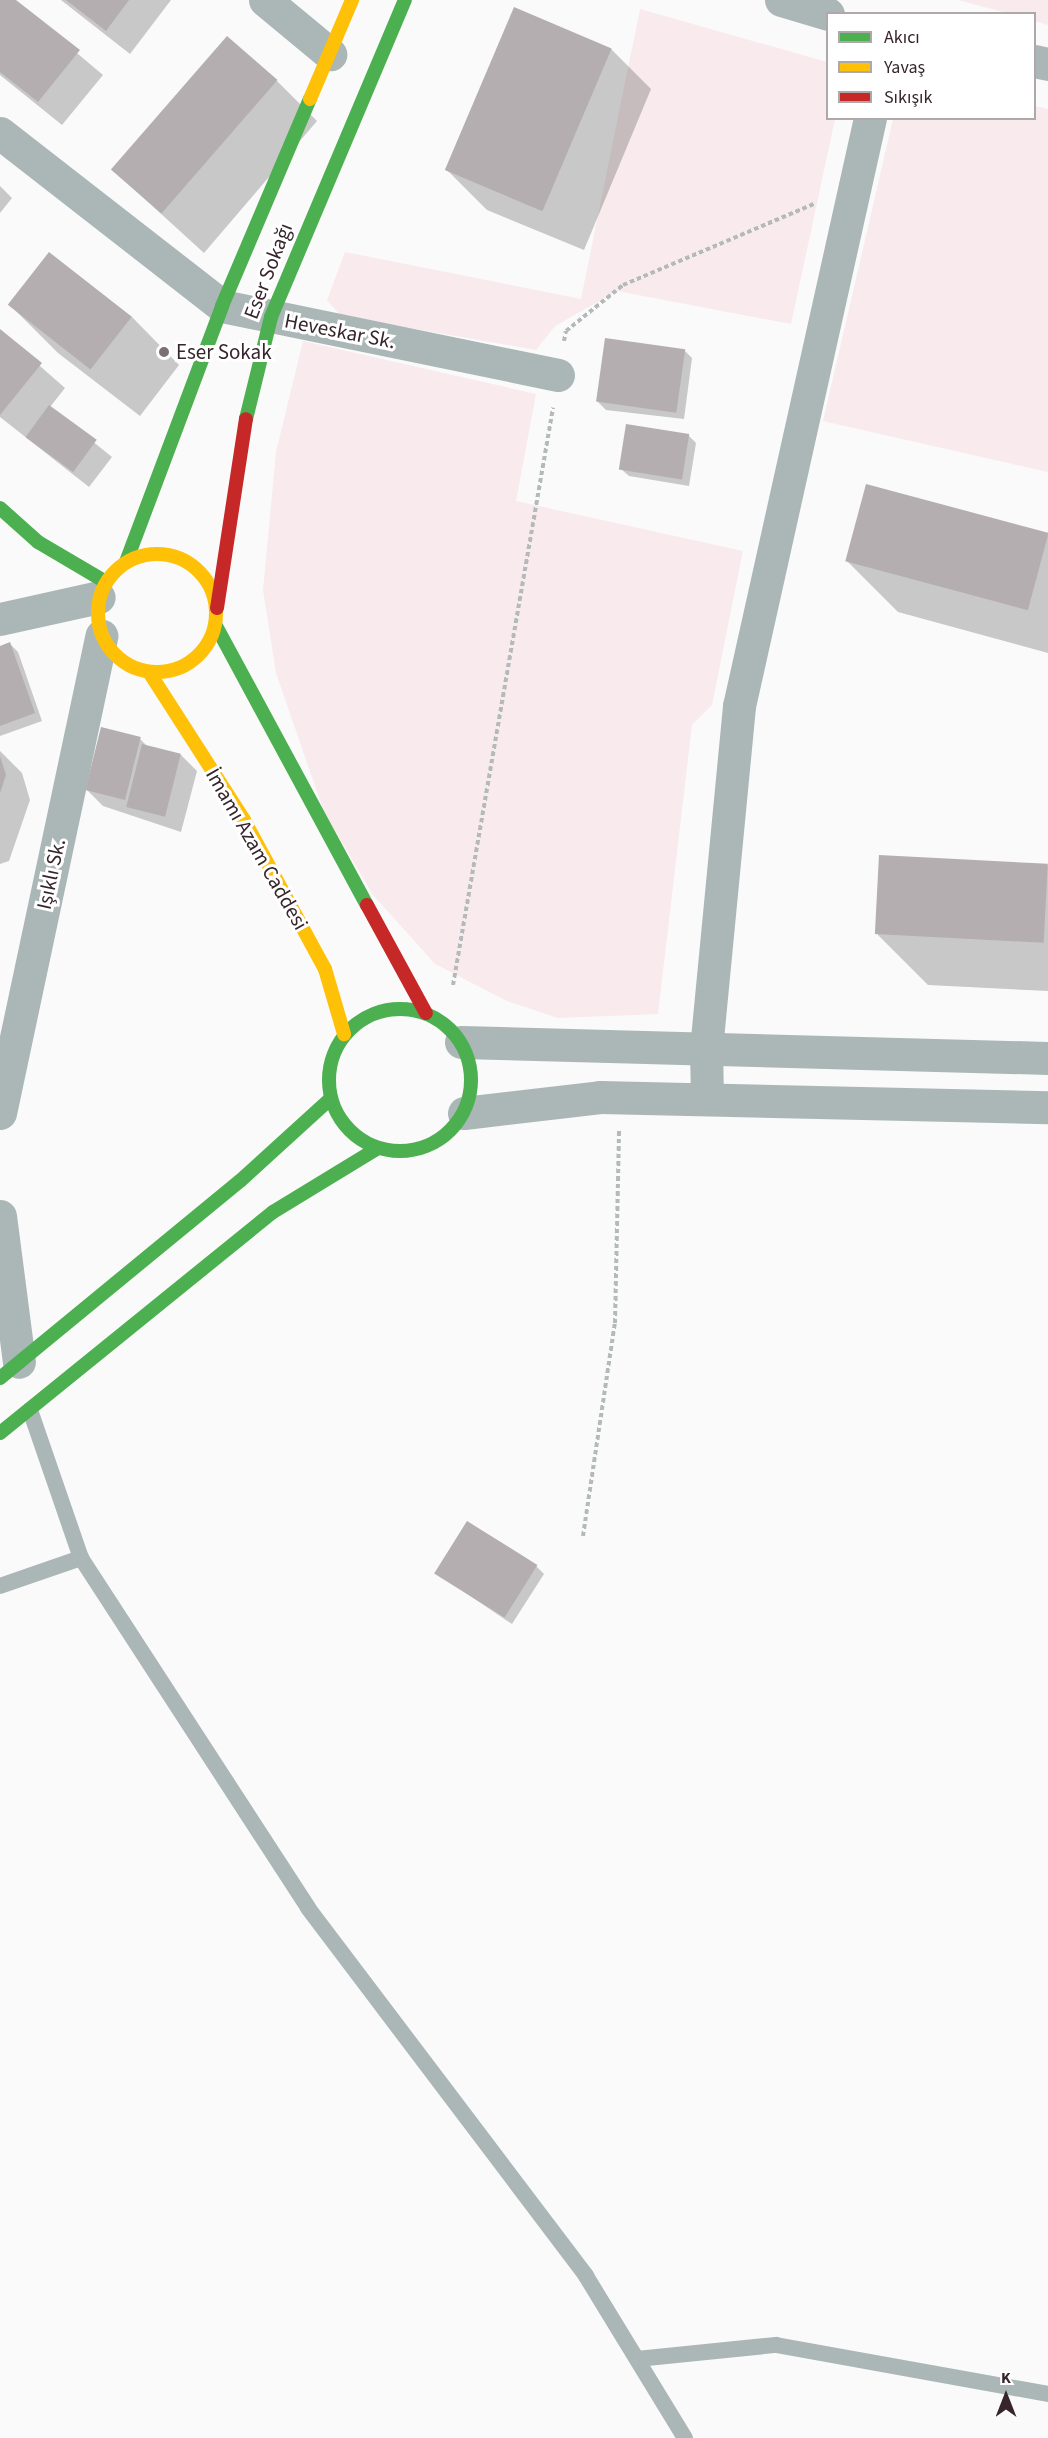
<!DOCTYPE html>
<meta charset="utf-8">
<style>
body{margin:0}
#map{position:relative;width:1048px;height:2438px;overflow:hidden;background:#fafafa;font-family:"Source Sans 3",sans-serif}
div>[style]{position:absolute}
.green>*{inset:0;background:#f8eaed}
.shadow>*{inset:0;background:#0003}
.building>*{inset:0;background:#b4aeb0;transform-origin:0 0}
.path>*{height:4px;margin-top:-2px;transform-origin:0;background:repeating-linear-gradient(90deg,#b4baba 0 4.5px,transparent 0 7.5px)}
.lane>*{height:16px;margin:-8px;padding:0 8px;transform-origin:8px;border-radius:8px;background:#aab7b6}
.street>*{height:33px;margin:-16.5px;padding:0 16.5px;transform-origin:16.5px;border-radius:16.5px;background:#aab7b6}
.fast>*{height:14px;margin:-7px;padding:0 7px;transform-origin:7px;border-radius:7px;background:#4caf50}
.fast>.ring{margin:-7px;padding:0;box-sizing:content-box;background:none;border:14px solid #4caf50;border-radius:50%}
.slow>*{height:14px;margin:-7px;padding:0 7px;transform-origin:7px;border-radius:7px;background:#ffc107}
.slow>.ring{margin:-7px;padding:0;box-sizing:content-box;background:none;border:14px solid #ffc107;border-radius:50%}
.jam>*{height:14px;margin:-7px;padding:0 7px;transform-origin:7px;border-radius:7px;background:#c62828}
.dots>*{width:16px;height:16px;translate:-50% -50%;box-sizing:border-box;border:3px solid #fff;border-radius:50%}
span{translate:-50% -50%;white-space:nowrap;text-align:center;line-height:1.15;-webkit-text-stroke:6px #fff;paint-order:stroke}
.street-label{font-size:21px;color:#36262b}
.poi-label{font-size:21px;color:#36262b}
.left{translate:0 -50%;text-align:left}
.legend{position:absolute;left:826px;top:12px;width:210px;height:108px;box-sizing:border-box;background:#fff;border:2px solid #afa8aa;margin:0;padding:8px 10px;list-style:none;font-size:18px;color:#36262b}
.legend li{display:flex;align-items:center;gap:12px;height:30px}
.legend b{width:30px;border:2px solid #afa8aa}
.north{position:absolute;left:976px;top:2366px;width:60px;height:60px;-webkit-text-stroke:4px #fff;paint-order:stroke;rotate:0deg;font-size:16px;font-weight:700;line-height:24px;text-align:center;color:#36262b}
.north::after{content:'';display:block;margin:auto;width:21px;height:27px;background:#36262b;clip-path:polygon(50% 0,100% 100%,50% 72%,0 100%)}
</style>
<div id="map">
<div class="green">
<div style="clip-path:polygon(958px 0,1048px 0,1048px 25px,1035px 21px,1034px 14px,1007px 13px)"></div>
<div style="clip-path:polygon(640px 9px,827px 62px,828px 118px,835px 119px,791px 324px,617px 291px,555px 326px,536px 350px,341px 316px,327px 300px,345px 252px,581px 299px)"></div>
<div style="clip-path:polygon(1035px 106px,1048px 109px,1048px 472px,823px 421px,893px 119px,1034px 118px)"></div>
<div style="clip-path:polygon(303px 341px,536px 394px,516px 501px,743px 551px,712px 705px,692px 725px,658px 1014px,558px 1018px,507px 1001px,435px 964px,373px 895px,324px 812px,276px 673px,263px 590px,276px 452px)"></div>
</div>
<div class="shadow">
<div style="clip-path:polygon(0 0,14px 0,103px 75px,62px 125px,0 75px)"></div>
<div style="clip-path:polygon(61px 0,171px 0,130px 54px)"></div>
<div style="clip-path:polygon(611px 49px,651px 89px,584px 250px,487px 210px,447px 170px)"></div>
<div style="clip-path:polygon(277px 81px,317px 121px,204px 253px,114px 171px)"></div>
<div style="clip-path:polygon(0 186px,12px 198px,0 213px)"></div>
<div style="clip-path:polygon(50px 254px,132px 317px,179px 365px,140px 416px,58px 353px,10px 305px)"></div>
<div style="clip-path:polygon(0 331px,65px 388px,50px 407px,112px 457px,89px 487px,0 417px)"></div>
<div style="clip-path:polygon(684px 350px,692px 358px,684px 419px,606px 410px,598px 402px)"></div>
<div style="clip-path:polygon(688px 435px,696px 443px,689px 486px,629px 476px,621px 469px)"></div>
<div style="clip-path:polygon(1048px 536px,1048px 653px,898px 612px,846px 560px)"></div>
<div style="clip-path:polygon(10px 644px,18px 652px,42px 721px,0 736px,0 647px)"></div>
<div style="clip-path:polygon(140px 739px,148px 747px,181px 755px,197px 771px,181px 832px,103px 806px,86px 789px)"></div>
<div style="clip-path:polygon(0 751px,22px 773px,30px 800px,9px 861px,0 864px)"></div>
<div style="clip-path:polygon(1048px 865px,1048px 991px,928px 985px,876px 933px)"></div>
<div style="clip-path:polygon(536px 1566px,544px 1574px,512px 1624px,436px 1573px)"></div>
</div>
<div class="building">
<div style="clip-path:polygon(0 0,16px 0,80px 50px,38px 102px,0 72px)"></div>
<div style="clip-path:polygon(66px 0,129px 0,106px 31px)"></div>
<div style="left:514px;top:7px;width:106px;height:177px;rotate:23deg"></div>
<div style="left:227px;top:36px;width:67px;height:177px;rotate:41deg"></div>
<div style="left:49px;top:252px;width:105px;height:67px;rotate:38deg"></div>
<div style="clip-path:polygon(0 329px,42px 363px,0 415px)"></div>
<div style="left:605px;top:338px;width:81px;height:64px;rotate:8deg"></div>
<div style="left:49px;top:405px;width:59px;height:40px;rotate:36deg"></div>
<div style="left:626px;top:424px;width:64px;height:46px;rotate:9deg"></div>
<div style="left:866px;top:484px;width:189px;height:80px;rotate:15deg"></div>
<div style="clip-path:polygon(10px 642px,35px 713px,0 726px,0 646px)"></div>
<div style="left:101px;top:727px;width:41px;height:65px;rotate:14deg"></div>
<div style="left:142px;top:744px;width:40px;height:65px;rotate:14deg"></div>
<div style="clip-path:polygon(0 756px,6px 775px,0 793px)"></div>
<div style="left:879px;top:855px;width:169px;height:79px;rotate:3deg"></div>
<div style="left:467px;top:1521px;width:83px;height:62px;rotate:32deg"></div>
</div>
<div class="path">
<div style="left:564px;top:341px;width:10px;rotate:-79deg"></div>
<div style="left:566px;top:331px;width:73px;rotate:-38.9deg"></div>
<div style="left:623px;top:285px;width:210px;rotate:-23deg"></div>
<div style="left:453px;top:985px;width:586px;rotate:-80.17deg"></div>
<div style="left:583px;top:1536px;width:215px;rotate:-81.5deg"></div>
<div style="left:615px;top:1323px;width:192px;rotate:-88.8deg"></div>
</div>
<div class="lane">
<div style="left:30px;top:1410px;width:157px;rotate:71deg"></div>
<div style="left:81px;top:1558px;width:417px;rotate:57deg"></div>
<div style="left:308px;top:1908px;width:461px;rotate:52.9deg"></div>
<div style="left:586px;top:2276px;width:190px;rotate:58.6deg"></div>
<div style="left:0;top:1586px;width:86px;rotate:-19.1deg"></div>
<div style="left:637px;top:2359px;width:140px;rotate:-5.8deg"></div>
<div style="left:776px;top:2345px;width:276px;rotate:10.2deg"></div>
</div>
<div class="street">
<div style="left:265px;top:0;width:85px;rotate:39.7deg"></div>
<div style="left:781px;top:0;width:49px;rotate:16.6deg"></div>
<div style="left:1034px;top:61px;width:14px;rotate:12deg"></div>
<div style="left:0;top:133px;width:281px;rotate:37.9deg"></div>
<div style="left:222px;top:306px;width:343px;rotate:11.6deg"></div>
<div style="left:0;top:619px;width:101px;rotate:-12.5deg"></div>
<div style="left:461px;top:1042px;width:587px;rotate:1.56deg"></div>
<div style="left:707px;top:1099px;width:50px;rotate:-91.1deg"></div>
<div style="left:706px;top:1049px;width:345px;rotate:-84.5deg"></div>
<div style="left:739px;top:706px;width:602px;rotate:-77.44deg"></div>
<div style="left:0;top:1113px;width:488px;rotate:-78deg"></div>
<div style="left:464px;top:1113px;width:137px;rotate:-6.7deg"></div>
<div style="left:600px;top:1097px;width:448px;rotate:1.3deg"></div>
<div style="left:0;top:1216px;width:147px;rotate:82.6deg"></div>
</div>
<div class="fast">
<div style="left:246px;top:419px;width:105px;rotate:-76.2deg"></div>
<div style="left:271px;top:317px;width:344px;rotate:-67.1deg"></div>
<div style="left:0;top:508px;width:51px;rotate:41.8deg"></div>
<div style="left:38px;top:542px;width:79px;rotate:30.5deg"></div>
<div style="left:126px;top:562px;width:273px;rotate:-69.4deg"></div>
<div style="left:222px;top:306px;width:225px;rotate:-67deg"></div>
<div style="left:216px;top:626px;width:317px;rotate:61.6deg"></div>
<div class="ring" style="left:329px;top:1009px;width:128px;height:128px"></div>
<div style="left:0;top:1378px;width:310px;rotate:-39.4deg"></div>
<div style="left:240px;top:1181px;width:122px;rotate:-42.3deg"></div>
<div style="left:0;top:1433px;width:351px;rotate:-39deg"></div>
<div style="left:273px;top:1212px;width:123px;rotate:-31.4deg"></div>
</div>
<div class="slow">
<div style="left:310px;top:99px;width:108px;rotate:-67deg"></div>
<div class="ring" style="left:98px;top:554px;width:104px;height:104px"></div>
<div style="left:149px;top:672px;width:176px;rotate:57.3deg"></div>
<div style="left:244px;top:820px;width:170px;rotate:61.5deg"></div>
<div style="left:325px;top:969px;width:68px;rotate:73.7deg"></div>
</div>
<div class="jam">
<div style="left:217px;top:608px;width:191px;rotate:-81.3deg"></div>
<div style="left:367px;top:905px;width:123px;rotate:61.4deg"></div>
</div>
<div class="dots">
<div style="left:164px;top:352px;background:#7b7073"></div>
</div>
<div class="street-label">
<span style="left:268px;top:271px;rotate:-69deg">Eser Sokağı</span>
<span style="left:340px;top:331px;rotate:11deg">Heveskar Sk.</span>
<span style="left:257px;top:849px;rotate:60deg">İmamı Azam Caddesi</span>
<span style="left:51px;top:874px;rotate:-78deg">Işıklı Sk.</span>
</div>
<div class="poi-label">
<span class="left" style="left:176px;top:352px">Eser Sokak</span>
</div>
<ul class="legend">
<li><b style="height:8px;background:#4caf50"></b>Akıcı</li>
<li><b style="height:8px;background:#ffc107"></b>Yavaş</li>
<li><b style="height:8px;background:#c62828"></b>Sıkışık</li>
</ul>
<div class="north">K</div>
</div>
